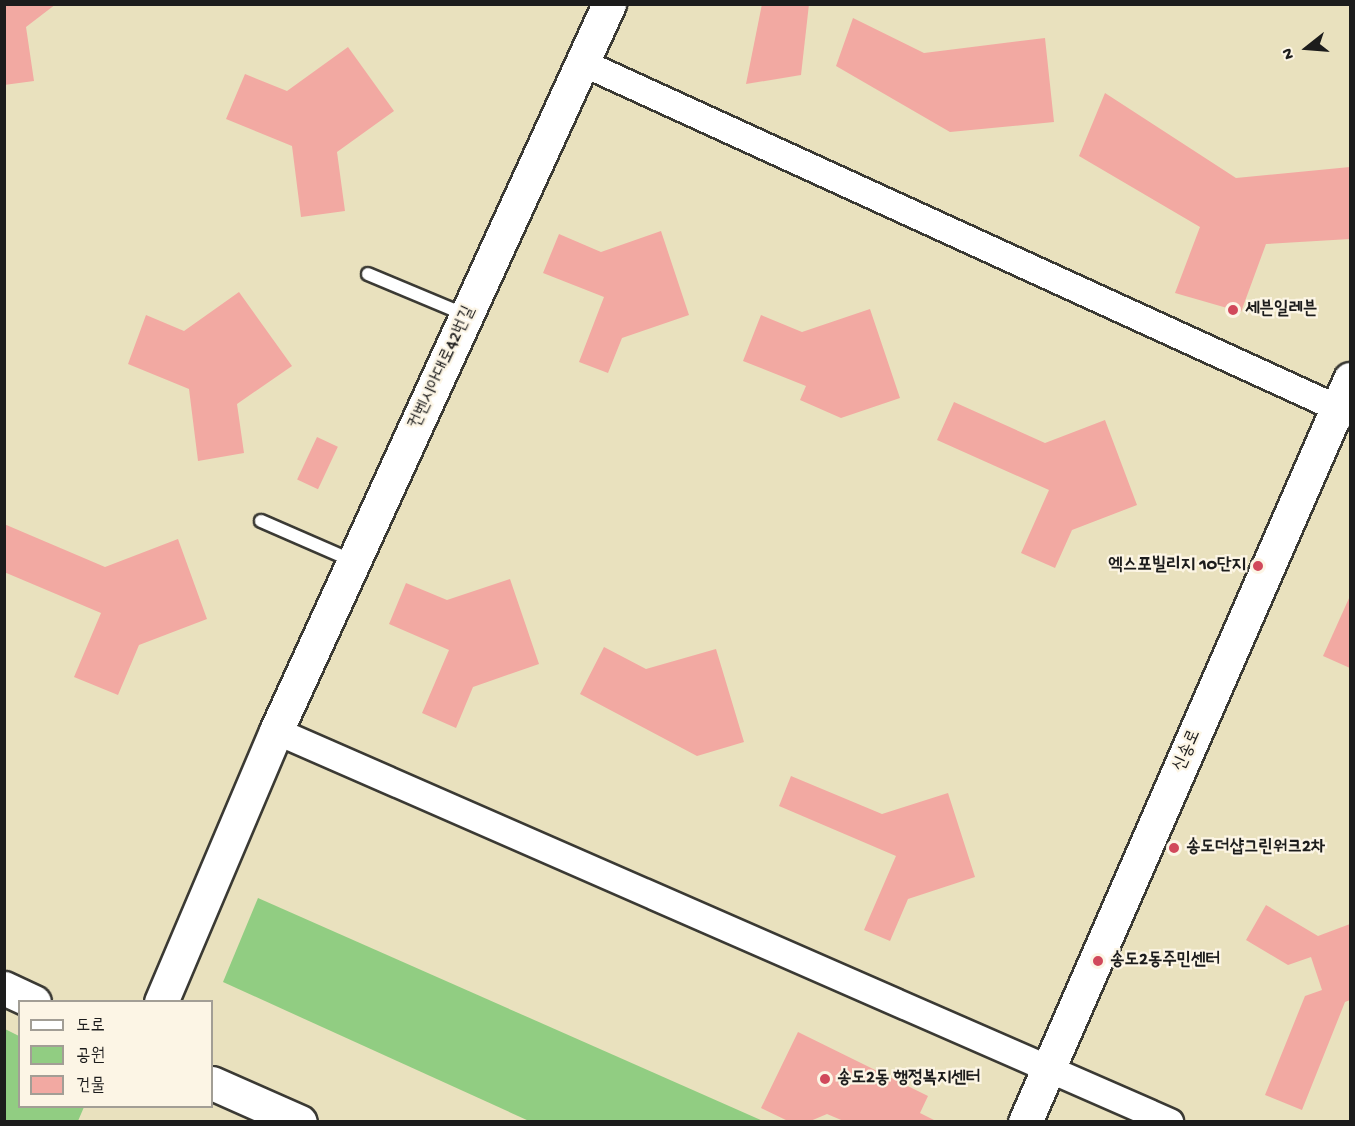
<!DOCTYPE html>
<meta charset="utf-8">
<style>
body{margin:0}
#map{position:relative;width:1355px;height:1126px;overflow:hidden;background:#e9e1be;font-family:"Gochi Hand","Poor Story",sans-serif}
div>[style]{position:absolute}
.green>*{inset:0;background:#91cd82}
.building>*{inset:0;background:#f2a9a2;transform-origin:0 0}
.roads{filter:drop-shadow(2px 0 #3b3a34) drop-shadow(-2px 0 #3b3a34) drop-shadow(0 2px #3b3a34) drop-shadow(0 -2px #3b3a34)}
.lane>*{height:12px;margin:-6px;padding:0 6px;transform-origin:6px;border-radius:6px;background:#fff}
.street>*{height:26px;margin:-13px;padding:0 13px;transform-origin:13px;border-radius:13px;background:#fff}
.secondary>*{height:33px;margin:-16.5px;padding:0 16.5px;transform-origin:16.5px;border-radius:16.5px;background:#fff}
.dots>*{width:16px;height:16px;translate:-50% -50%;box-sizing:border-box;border:3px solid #fcf5e5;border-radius:50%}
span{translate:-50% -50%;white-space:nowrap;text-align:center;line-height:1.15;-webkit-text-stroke:4.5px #fcf5e5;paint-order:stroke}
.poi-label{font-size:18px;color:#1c1c1c;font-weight:700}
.left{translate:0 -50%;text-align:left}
.right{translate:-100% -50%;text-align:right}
.street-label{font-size:18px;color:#1c1c1c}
.frame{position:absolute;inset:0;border:6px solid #1c1c1c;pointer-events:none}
.legend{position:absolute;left:18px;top:1000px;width:195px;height:108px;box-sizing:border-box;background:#fcf5e5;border:2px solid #a29e95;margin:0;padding:8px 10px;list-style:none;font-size:18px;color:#1c1c1c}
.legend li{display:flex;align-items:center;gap:12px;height:30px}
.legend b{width:30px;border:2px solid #a29e95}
.north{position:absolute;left:1277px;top:18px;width:60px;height:60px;-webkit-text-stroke:4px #fcf5e5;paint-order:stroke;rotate:253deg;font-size:16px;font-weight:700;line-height:24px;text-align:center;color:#1c1c1c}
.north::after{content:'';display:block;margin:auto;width:21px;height:27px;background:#1c1c1c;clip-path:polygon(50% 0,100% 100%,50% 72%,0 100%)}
</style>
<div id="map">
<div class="green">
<div style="clip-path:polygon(258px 898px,763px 1121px,529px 1121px,223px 982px)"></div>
<div style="clip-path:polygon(5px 1029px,19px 1036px,20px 1106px,84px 1107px,78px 1121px,5px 1121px)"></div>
</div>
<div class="building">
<div style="clip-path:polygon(4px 4px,56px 4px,26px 27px,34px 81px,4px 85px)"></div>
<div style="clip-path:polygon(762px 4px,809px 4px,801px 75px,746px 84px)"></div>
<div style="clip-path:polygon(853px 18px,924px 53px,1045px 38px,1054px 122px,950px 132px,836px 66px)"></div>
<div style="clip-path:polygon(348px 47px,394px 111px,337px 152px,345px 211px,301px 217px,292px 146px,226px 119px,245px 74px,287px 91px)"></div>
<div style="clip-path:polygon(1105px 93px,1236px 178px,1350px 167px,1350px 239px,1266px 244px,1241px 312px,1175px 293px,1200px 227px,1079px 156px)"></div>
<div style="clip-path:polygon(661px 231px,689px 315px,622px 338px,608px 373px,579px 362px,604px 297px,543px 273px,559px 234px,601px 252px)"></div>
<div style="clip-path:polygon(239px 292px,292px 366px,237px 404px,244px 453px,198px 461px,189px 389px,128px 364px,146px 315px,184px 331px)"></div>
<div style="clip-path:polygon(870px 309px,900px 398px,841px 418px,800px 400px,806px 386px,743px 361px,761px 315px,802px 332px)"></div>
<div style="clip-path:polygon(954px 402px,1045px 443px,1105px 420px,1137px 505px,1072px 530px,1055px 568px,1021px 553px,1049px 490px,937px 440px)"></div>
<div style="left:317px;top:437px;width:23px;height:47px;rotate:25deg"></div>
<div style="clip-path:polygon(4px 524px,105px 567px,178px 539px,207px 619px,139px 645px,118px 695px,74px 677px,101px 613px,4px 572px)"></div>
<div style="clip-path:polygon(510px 579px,539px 664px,473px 687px,456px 728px,422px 713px,449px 650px,389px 624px,406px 583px,447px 600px)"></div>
<div style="clip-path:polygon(1350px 596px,1350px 668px,1323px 656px)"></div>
<div style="clip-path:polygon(604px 647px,646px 669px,716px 649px,744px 742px,697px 756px,580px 694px)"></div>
<div style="clip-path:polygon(791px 776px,882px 814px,948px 793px,975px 877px,908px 899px,890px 941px,864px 930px,896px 856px,779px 806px)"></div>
<div style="clip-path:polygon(1266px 905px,1318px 936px,1350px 924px,1350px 1000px,1345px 1002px,1302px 1110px,1265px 1095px,1305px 996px,1322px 990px,1311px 957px,1288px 965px,1246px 940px)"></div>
<div style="clip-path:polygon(798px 1032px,928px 1096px,920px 1113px,938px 1122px,846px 1122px,827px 1114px,808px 1122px,790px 1122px,761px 1108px)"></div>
</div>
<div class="roads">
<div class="lane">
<div style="left:368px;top:274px;width:106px;rotate:22.7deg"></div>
<div style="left:261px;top:521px;width:100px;rotate:23.5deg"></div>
</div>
<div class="street">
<div style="left:583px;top:63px;width:843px;rotate:24.59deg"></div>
<div style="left:276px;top:731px;width:976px;rotate:23.62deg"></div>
</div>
<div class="secondary">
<div style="left:4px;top:988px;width:33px;rotate:25deg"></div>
<div style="left:161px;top:1002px;width:294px;rotate:-67deg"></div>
<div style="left:276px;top:731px;width:800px;rotate:-65.39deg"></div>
<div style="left:212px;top:1083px;width:96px;rotate:23.9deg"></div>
<div style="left:1025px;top:1122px;width:811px;rotate:-66.37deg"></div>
</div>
</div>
<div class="dots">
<div style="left:1233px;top:310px;background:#d1495b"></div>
<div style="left:1258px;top:566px;background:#d1495b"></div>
<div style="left:1174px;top:848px;background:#d1495b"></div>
<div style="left:1098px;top:961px;background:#d1495b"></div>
<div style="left:825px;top:1079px;background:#d1495b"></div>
</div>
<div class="poi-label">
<span class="left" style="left:1245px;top:310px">세븐일레븐</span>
<span class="right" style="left:1246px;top:566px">엑스포빌리지 10단지</span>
<span class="left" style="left:1186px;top:848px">송도더샵그린워크2차</span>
<span class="left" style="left:1110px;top:961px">송도2동주민센터</span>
<span class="left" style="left:837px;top:1079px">송도2동 행정복지센터</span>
</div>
<div class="street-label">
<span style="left:443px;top:368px;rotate:-65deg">컨벤시아대로42번길</span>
<span style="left:1188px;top:751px;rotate:-66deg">신송로</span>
</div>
<div class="frame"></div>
<ul class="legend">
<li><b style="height:8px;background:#fff"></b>도로</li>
<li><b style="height:16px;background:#91cd82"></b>공원</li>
<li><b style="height:16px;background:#f2a9a2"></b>건물</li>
</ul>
<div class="north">N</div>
</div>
